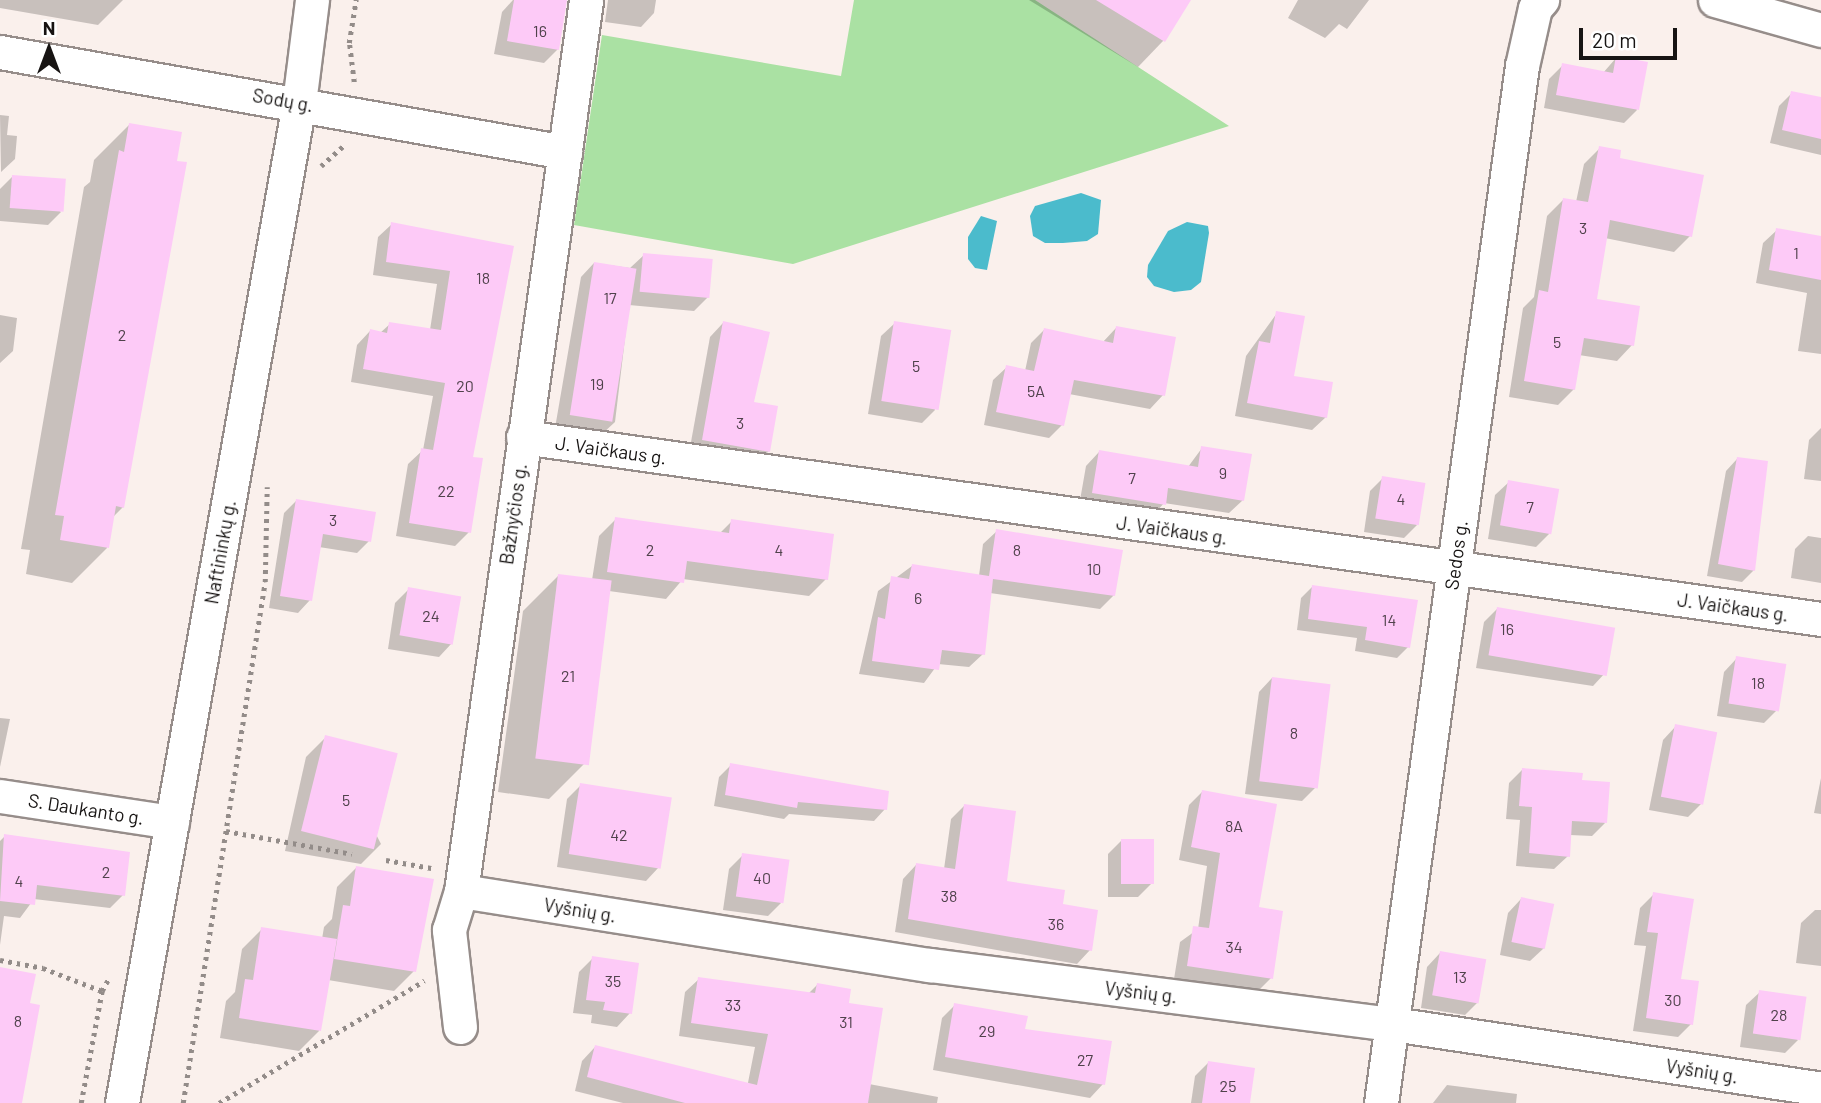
<!DOCTYPE html>
<meta charset="utf-8">
<style>
body{margin:0}
#map{position:relative;width:1821px;height:1103px;overflow:hidden;background:#faf0ec;font-family:Barlow,sans-serif}
div>[style]{position:absolute}
.green>*{inset:0;background:#aae1a3}
.water>*{inset:0;background:#4bbbcc}
.shadow>*{inset:0;background:#0003}
.building>*{inset:0;background:#fdcaf7;transform-origin:0 0}
.path>*{height:4.5px;margin-top:-2.25px;transform-origin:0;background:repeating-linear-gradient(90deg,#938c89 0 3.5px,transparent 0 8.5px)}
.roads{filter:drop-shadow(2px 0 #968d8a) drop-shadow(-2px 0 #968d8a) drop-shadow(0 2px #968d8a) drop-shadow(0 -2px #968d8a)}
.minor>*{height:33px;margin:-16.5px;padding:0 16.5px;transform-origin:16.5px;border-radius:16.5px;background:#fff}
span{translate:-50% -50%;white-space:nowrap;text-align:center;line-height:1.15;-webkit-text-stroke:5px #fff;paint-order:stroke}
.number-label{font-size:16px;color:#50424c}
.number-label span{-webkit-text-stroke-width:0}
.street-label{font-size:19px;color:#171413}
.north{position:absolute;left:14px;top:14px;width:70px;height:70px;-webkit-text-stroke:5px #fff;paint-order:stroke;rotate:0deg;font-size:19px;font-weight:700;line-height:28px;text-align:center;color:#171413}
.north::after{content:'';display:block;margin:auto;width:24px;height:32px;background:#171413;clip-path:polygon(50% 0,100% 100%,50% 72%,0 100%)}
.scale{position:absolute;left:1579px;top:28px;width:98px;height:32px;box-sizing:border-box;border:4px solid #171413;border-top:0;padding-left:9px;font-size:21px;line-height:24px;white-space:nowrap;color:#171413;-webkit-text-stroke:5px #fff;paint-order:stroke}
</style>
<div id="map">
<div class="green">
<div style="clip-path:polygon(854px 0,1035px 0,1229px 126px,793px 264px,574px 225px,602px 35px,841px 76px)"></div>
</div>
<div class="water">
<div style="clip-path:polygon(1081px 193px,1101px 200px,1098px 234px,1087px 241px,1063px 243px,1045px 243px,1033px 236px,1030px 216px,1035px 206px)"></div>
<div style="clip-path:polygon(981px 216px,997px 221px,987px 270px,975px 268px,968px 259px,968px 237px)"></div>
<div style="clip-path:polygon(1187px 222px,1208px 226px,1209px 233px,1201px 282px,1191px 290px,1174px 292px,1154px 286px,1147px 277px,1148px 265px,1168px 231px)"></div>
</div>
<div class="shadow">
<div style="clip-path:polygon(0 0,123px 0,98px 25px,0 8px)"></div>
<div style="clip-path:polygon(513px 0,566px 0,558px 49px,544px 63px,494px 54px,502px 12px)"></div>
<div style="clip-path:polygon(608px 0,656px 0,654px 13px,641px 27px,605px 22px)"></div>
<div style="clip-path:polygon(1029px 0,1189px 0,1163px 41px,1138px 67px)"></div>
<div style="clip-path:polygon(1298px 0,1369px 0,1347px 29px,1339px 24px,1325px 38px,1288px 18px)"></div>
<div style="clip-path:polygon(1616px 58px,1637px 110px,1624px 123px,1544px 108px,1549px 79px,1563px 65px,1603px 73px)"></div>
<div style="clip-path:polygon(1792px 93px,1821px 99px,1821px 155px,1770px 143px,1779px 106px)"></div>
<div style="clip-path:polygon(0 115px,9px 116px,7px 135px,17px 136px,15px 159px,1px 172px)"></div>
<div style="clip-path:polygon(129px 125px,123px 507px,113px 517px,107px 548px,72px 583px,26px 574px,30px 550px,21px 549px,84px 187px,90px 182px,94px 160px)"></div>
<div style="clip-path:polygon(1600px 148px,1690px 236px,1674px 252px,1605px 238px,1595px 301px,1632px 345px,1617px 361px,1579px 355px,1574px 389px,1558px 405px,1509px 397px,1523px 308px,1534px 297px,1547px 216px,1563px 200px,1576px 202px,1584px 164px)"></div>
<div style="clip-path:polygon(13px 176px,61px 212px,48px 225px,0 221px,0 189px)"></div>
<div style="clip-path:polygon(392px 224px,512px 247px,471px 458px,469px 532px,455px 546px,396px 536px,408px 464px,423px 450px,433px 396px,351px 382px,357px 345px,370px 331px,380px 333px,390px 324px,430px 330px,437px 284px,373px 275px,378px 237px)"></div>
<div style="clip-path:polygon(1777px 230px,1821px 238px,1821px 354px,1798px 351px,1807px 293px,1756px 283px,1763px 243px)"></div>
<div style="clip-path:polygon(0 241px,0 315px,17px 318px,13px 351px,0 363px)"></div>
<div style="clip-path:polygon(644px 255px,708px 297px,694px 311px,629px 305px,615px 422px,601px 435px,555px 428px,581px 277px,594px 263px,630px 268px)"></div>
<div style="clip-path:polygon(1277px 313px,1292px 377px,1326px 417px,1312px 430px,1235px 416px,1246px 356px)"></div>
<div style="clip-path:polygon(723px 323px,769px 451px,755px 464px,689px 453px,710px 337px)"></div>
<div style="clip-path:polygon(895px 323px,935px 410px,922px 423px,868px 414px,881px 336px)"></div>
<div style="clip-path:polygon(1116px 328px,1163px 395px,1150px 409px,1069px 394px,1062px 425px,1049px 438px,984px 425px,993px 380px,1007px 367px,1025px 371px,1031px 343px,1044px 330px,1102px 343px)"></div>
<div style="clip-path:polygon(1821px 428px,1821px 481px,1804px 479px,1809px 440px)"></div>
<div style="clip-path:polygon(1202px 448px,1243px 500px,1229px 513px,1164px 503px,1151px 518px,1079px 506px,1086px 466px,1099px 452px,1188px 467px)"></div>
<div style="clip-path:polygon(1737px 459px,1754px 570px,1742px 582px,1707px 576px,1726px 471px)"></div>
<div style="clip-path:polygon(1383px 478px,1417px 525px,1404px 538px,1364px 532px,1370px 491px)"></div>
<div style="clip-path:polygon(1509px 482px,1550px 533px,1536px 547px,1488px 539px,1495px 495px)"></div>
<div style="clip-path:polygon(296px 501px,369px 541px,357px 553px,319px 547px,310px 600px,298px 613px,269px 608px,284px 513px)"></div>
<div style="clip-path:polygon(616px 519px,720px 533px,732px 521px,826px 579px,809px 596px,683px 579px,666px 599px,609px 591px,584px 764px,549px 799px,498px 792px,523px 611px,558px 576px,592px 580px,599px 536px)"></div>
<div style="clip-path:polygon(997px 531px,1114px 595px,1100px 609px,990px 593px,983px 654px,969px 667px,938px 664px,924px 683px,859px 674px,878px 591px,912px 566px,979px 576px,983px 544px)"></div>
<div style="clip-path:polygon(1808px 536px,1821px 538px,1821px 583px,1791px 578px,1795px 549px)"></div>
<div style="clip-path:polygon(1313px 586px,1408px 647px,1397px 658px,1355px 651px,1357px 638px,1297px 630px,1301px 598px)"></div>
<div style="clip-path:polygon(409px 589px,452px 643px,439px 657px,388px 649px,395px 603px)"></div>
<div style="clip-path:polygon(1498px 608px,1606px 672px,1593px 686px,1476px 668px,1484px 622px)"></div>
<div style="clip-path:polygon(1737px 658px,1777px 710px,1764px 723px,1717px 716px,1724px 672px)"></div>
<div style="clip-path:polygon(1272px 678px,1315px 788px,1302px 801px,1245px 794px,1259px 692px)"></div>
<div style="clip-path:polygon(0 718px,10px 719px,0 767px)"></div>
<div style="clip-path:polygon(1676px 726px,1701px 804px,1688px 817px,1649px 810px,1663px 740px)"></div>
<div style="clip-path:polygon(326px 737px,381px 844px,361px 864px,285px 851px,306px 757px)"></div>
<div style="clip-path:polygon(731px 765px,885px 809px,874px 821px,789px 814px,784px 819px,714px 806px,719px 777px)"></div>
<div style="clip-path:polygon(1522px 770px,1580px 782px,1605px 823px,1592px 836px,1570px 835px,1568px 856px,1554px 869px,1516px 866px,1520px 820px,1506px 819px,1509px 783px)"></div>
<div style="clip-path:polygon(1821px 778px,1821px 814px,1814px 813px)"></div>
<div style="clip-path:polygon(581px 785px,659px 867px,646px 881px,557px 867px,567px 799px)"></div>
<div style="clip-path:polygon(1202px 792px,1257px 909px,1271px 978px,1258px 991px,1174px 979px,1180px 942px,1198px 929px,1207px 866px,1179px 860px,1189px 805px)"></div>
<div style="clip-path:polygon(965px 805px,1005px 883px,1061px 905px,1090px 950px,1077px 964px,895px 932px,903px 879px,916px 865px,944px 869px,951px 819px)"></div>
<div style="clip-path:polygon(5px 836px,123px 895px,110px 908px,34px 899px,20px 918px,4px 916px,0 945px,0 841px)"></div>
<div style="clip-path:polygon(1122px 840px,1152px 883px,1138px 897px,1108px 897px,1108px 854px)"></div>
<div style="clip-path:polygon(743px 855px,781px 903px,768px 916px,723px 910px,729px 869px)"></div>
<div style="clip-path:polygon(357px 867px,414px 971px,394px 991px,328px 980px,319px 1031px,299px 1051px,220px 1038px,226px 1001px,235px 992px,242px 949px,262px 929px,322px 939px,324px 927px,332px 919px,337px 887px)"></div>
<div style="clip-path:polygon(1654px 894px,1691px 1024px,1678px 1037px,1633px 1031px,1646px 946px,1634px 945px,1640px 908px)"></div>
<div style="clip-path:polygon(1521px 899px,1544px 948px,1530px 961px,1500px 955px,1508px 913px)"></div>
<div style="clip-path:polygon(1815px 910px,1821px 910px,1821px 966px,1796px 963px,1801px 923px)"></div>
<div style="clip-path:polygon(1440px 953px,1478px 1002px,1465px 1015px,1421px 1008px,1427px 967px)"></div>
<div style="clip-path:polygon(593px 958px,630px 1013px,617px 1027px,591px 1023px,592px 1015px,573px 1013px,579px 972px)"></div>
<div style="clip-path:polygon(699px 979px,808px 994px,817px 985px,847px 1004px,869px 1084px,938px 1097px,937px 1103px,744px 1103px,755px 1047px,679px 1036px,685px 992px)"></div>
<div style="clip-path:polygon(1760px 992px,1798px 1040px,1785px 1053px,1740px 1047px,1746px 1005px)"></div>
<div style="clip-path:polygon(955px 1005px,1103px 1084px,1090px 1098px,933px 1070px,942px 1018px)"></div>
<div style="clip-path:polygon(595px 1047px,704px 1103px,623px 1103px,575px 1091px,582px 1061px)"></div>
<div style="clip-path:polygon(1208px 1063px,1248px 1103px,1191px 1103px,1195px 1076px)"></div>
<div style="clip-path:polygon(1447px 1085px,1517px 1094px,1516px 1103px,1433px 1103px)"></div>
</div>
<div class="building">
<div style="clip-path:polygon(514px 0,567px 0,559px 50px,507px 41px)"></div>
<div style="clip-path:polygon(1096px 0,1191px 0,1165px 42px)"></div>
<div style="clip-path:polygon(1616px 56px,1648px 62px,1639px 110px,1556px 95px,1562px 63px,1613px 73px)"></div>
<div style="clip-path:polygon(1791px 91px,1821px 97px,1821px 139px,1782px 130px)"></div>
<div style="clip-path:polygon(129px 123px,182px 132px,177px 161px,187px 162px,124px 508px,116px 506px,109px 548px,60px 540px,64px 516px,55px 515px,119px 150px,124px 152px)"></div>
<div style="clip-path:polygon(1599px 146px,1621px 150px,1620px 158px,1704px 175px,1692px 237px,1610px 220px,1597px 299px,1640px 306px,1634px 346px,1584px 338px,1575px 390px,1524px 381px,1539px 290px,1548px 292px,1563px 198px,1588px 202px)"></div>
<div style="left:12px;top:175px;width:54px;height:33px;rotate:4deg"></div>
<div style="clip-path:polygon(391px 222px,514px 246px,473px 457px,483px 458px,471px 533px,409px 523px,421px 448px,433px 450px,445px 383px,363px 369px,370px 329px,387px 333px,389px 322px,441px 330px,450px 271px,386px 262px)"></div>
<div style="clip-path:polygon(1776px 228px,1821px 236px,1821px 280px,1769px 270px)"></div>
<div style="left:643px;top:253px;width:70px;height:39px;rotate:5deg"></div>
<div style="left:594px;top:262px;width:43px;height:155px;rotate:9deg"></div>
<div style="clip-path:polygon(1276px 311px,1305px 316px,1294px 376px,1333px 382px,1327px 418px,1247px 403px,1259px 341px,1270px 343px)"></div>
<div style="clip-path:polygon(723px 321px,770px 332px,754px 402px,778px 406px,770px 452px,702px 440px)"></div>
<div style="left:894px;top:321px;width:58px;height:81px;rotate:9deg"></div>
<div style="clip-path:polygon(1116px 326px,1176px 337px,1165px 396px,1074px 380px,1064px 426px,996px 412px,1006px 365px,1034px 371px,1044px 328px,1113px 343px)"></div>
<div style="clip-path:polygon(1201px 446px,1252px 454px,1244px 501px,1168px 488px,1166px 505px,1092px 493px,1099px 450px,1198px 467px)"></div>
<div style="clip-path:polygon(1737px 457px,1768px 461px,1755px 571px,1718px 564px)"></div>
<div style="left:1382px;top:476px;width:44px;height:43px;rotate:9deg"></div>
<div style="left:1508px;top:480px;width:52px;height:46px;rotate:10deg"></div>
<div style="clip-path:polygon(296px 499px,376px 512px,371px 542px,323px 534px,312px 601px,280px 596px)"></div>
<div style="clip-path:polygon(615px 517px,729px 533px,731px 519px,834px 534px,828px 580px,687px 561px,684px 583px,607px 572px)"></div>
<div style="clip-path:polygon(996px 529px,1123px 550px,1115px 596px,993px 579px,985px 655px,942px 650px,939px 670px,872px 661px,878px 617px,885px 619px,891px 576px,909px 579px,912px 564px,989px 576px)"></div>
<div style="left:558px;top:574px;width:54px;height:186px;rotate:7deg"></div>
<div style="clip-path:polygon(1312px 585px,1418px 600px,1410px 648px,1365px 640px,1367px 627px,1308px 619px)"></div>
<div style="left:408px;top:587px;width:54px;height:49px;rotate:10deg"></div>
<div style="left:1497px;top:607px;width:120px;height:49px;rotate:10deg"></div>
<div style="left:1736px;top:656px;width:51px;height:48px;rotate:9deg"></div>
<div style="left:1272px;top:677px;width:59px;height:105px;rotate:7deg"></div>
<div style="left:1675px;top:724px;width:43px;height:74px;rotate:11deg"></div>
<div style="left:325px;top:735px;width:75px;height:99px;rotate:14deg"></div>
<div style="clip-path:polygon(730px 763px,889px 791px,887px 810px,798px 802px,797px 808px,725px 795px)"></div>
<div style="clip-path:polygon(1522px 768px,1583px 773px,1582px 780px,1610px 782px,1607px 823px,1572px 821px,1570px 857px,1529px 853px,1532px 807px,1519px 806px)"></div>
<div style="left:580px;top:783px;width:93px;height:72px;rotate:9deg"></div>
<div style="clip-path:polygon(1202px 790px,1277px 804px,1259px 907px,1283px 911px,1273px 979px,1187px 966px,1193px 926px,1209px 928px,1220px 853px,1191px 847px)"></div>
<div style="clip-path:polygon(964px 804px,1016px 811px,1007px 881px,1065px 890px,1063px 904px,1098px 910px,1092px 951px,908px 919px,916px 863px,955px 869px)"></div>
<div style="clip-path:polygon(4px 834px,130px 852px,125px 896px,37px 885px,35px 905px,0 901px)"></div>
<div style="left:1121px;top:839px;width:33px;height:45px"></div>
<div style="left:742px;top:853px;width:48px;height:44px;rotate:8deg"></div>
<div style="clip-path:polygon(356px 866px,434px 879px,416px 972px,334px 959px,343px 905px,350px 906px)"></div>
<div style="clip-path:polygon(1653px 892px,1694px 899px,1681px 979px,1699px 981px,1693px 1025px,1646px 1018px,1658px 933px,1647px 932px)"></div>
<div style="left:1521px;top:897px;width:34px;height:46px;rotate:12deg"></div>
<div style="clip-path:polygon(261px 927px,337px 939px,321px 1031px,239px 1018px,245px 979px,253px 980px)"></div>
<div style="left:1440px;top:951px;width:47px;height:45px;rotate:10deg"></div>
<div style="clip-path:polygon(592px 956px,639px 963px,632px 1014px,603px 1010px,605px 1002px,586px 1000px)"></div>
<div style="clip-path:polygon(0 967px,36px 974px,30px 1003px,40px 1005px,22px 1103px,0 1103px)"></div>
<div style="clip-path:polygon(698px 977px,815px 993px,817px 983px,851px 989px,849px 1003px,883px 1008px,868px 1103px,685px 1103px,587px 1077px,595px 1045px,757px 1085px,768px 1034px,691px 1023px)"></div>
<div style="left:1759px;top:990px;width:48px;height:44px;rotate:8deg"></div>
<div style="clip-path:polygon(954px 1003px,1028px 1016px,1025px 1029px,1112px 1041px,1105px 1085px,945px 1057px)"></div>
<div style="clip-path:polygon(1208px 1061px,1255px 1068px,1250px 1103px,1202px 1103px)"></div>
</div>
<div class="path">
<div style="left:354px;top:82px;width:39px;rotate:-97deg"></div>
<div style="left:349px;top:43px;width:44px;rotate:-80.8deg"></div>
<div style="left:321px;top:166px;width:30px;rotate:-42deg"></div>
<div style="left:226px;top:831px;width:128px;rotate:10.3deg"></div>
<div style="left:386px;top:860px;width:46px;rotate:10.1deg"></div>
<div style="left:0;top:960px;width:44px;rotate:10.5deg"></div>
<div style="left:43px;top:968px;width:63px;rotate:21.3deg"></div>
<div style="left:81px;top:1103px;width:114px;rotate:-79.4deg"></div>
<div style="left:102px;top:991px;width:15px;rotate:-62deg"></div>
<div style="left:183px;top:1103px;width:527px;rotate:-81.06deg"></div>
<div style="left:265px;top:582px;width:95px;rotate:-88.8deg"></div>
<div style="left:219px;top:1103px;width:239px;rotate:-30.8deg"></div>
</div>
<div class="roads">
<div class="minor">
<div style="left:1715px;top:0;width:110px;rotate:15.8deg"></div>
<div style="left:0;top:52px;width:574px;rotate:10.04deg"></div>
<div style="left:523px;top:437px;width:1311px;rotate:7.98deg"></div>
<div style="left:0;top:796px;width:174px;rotate:8.6deg"></div>
<div style="left:461px;top:891px;width:475px;rotate:9deg"></div>
<div style="left:930px;top:965px;width:467px;rotate:7.3deg"></div>
<div style="left:1393px;top:1024px;width:433px;rotate:8.6deg"></div>
<div style="left:460px;top:1027px;width:98px;rotate:-96.5deg"></div>
<div style="left:449px;top:930px;width:41px;rotate:-72.9deg"></div>
<div style="left:461px;top:891px;width:900px;rotate:-82.01deg"></div>
<div style="left:122px;top:1103px;width:1016px;rotate:-79.96deg"></div>
<div style="left:299px;top:103px;width:104px;rotate:-82.8deg"></div>
<div style="left:1381px;top:1103px;width:1047px;rotate:-82.26deg"></div>
<div style="left:1522px;top:66px;width:59px;rotate:-77.4deg"></div>
<div style="left:1535px;top:8px;width:11px;rotate:-49deg"></div>
</div>
</div>
<div class="number-label">
<span style="left:540px;top:31px">16</span>
<span style="left:1583px;top:228px">3</span>
<span style="left:1796px;top:253px">1</span>
<span style="left:483px;top:278px">18</span>
<span style="left:610px;top:298px">17</span>
<span style="left:122px;top:335px">2</span>
<span style="left:1557px;top:342px">5</span>
<span style="left:916px;top:366px">5</span>
<span style="left:597px;top:384px">19</span>
<span style="left:465px;top:386px">20</span>
<span style="left:1036px;top:391px">5A</span>
<span style="left:740px;top:423px">3</span>
<span style="left:1223px;top:473px">9</span>
<span style="left:1132px;top:478px">7</span>
<span style="left:446px;top:491px">22</span>
<span style="left:1401px;top:499px">4</span>
<span style="left:1530px;top:507px">7</span>
<span style="left:333px;top:520px">3</span>
<span style="left:650px;top:550px">2</span>
<span style="left:779px;top:550px">4</span>
<span style="left:1017px;top:550px">8</span>
<span style="left:1094px;top:569px">10</span>
<span style="left:918px;top:598px">6</span>
<span style="left:431px;top:616px">24</span>
<span style="left:1389px;top:620px">14</span>
<span style="left:1507px;top:629px">16</span>
<span style="left:568px;top:676px">21</span>
<span style="left:1758px;top:683px">18</span>
<span style="left:1294px;top:733px">8</span>
<span style="left:346px;top:800px">5</span>
<span style="left:1234px;top:826px">8A</span>
<span style="left:619px;top:835px">42</span>
<span style="left:106px;top:872px">2</span>
<span style="left:762px;top:878px">40</span>
<span style="left:19px;top:881px">4</span>
<span style="left:949px;top:896px">38</span>
<span style="left:1056px;top:924px">36</span>
<span style="left:1234px;top:947px">34</span>
<span style="left:1460px;top:977px">13</span>
<span style="left:613px;top:981px">35</span>
<span style="left:1673px;top:1000px">30</span>
<span style="left:733px;top:1005px">33</span>
<span style="left:1779px;top:1015px">28</span>
<span style="left:18px;top:1021px">8</span>
<span style="left:846px;top:1022px">31</span>
<span style="left:987px;top:1031px">29</span>
<span style="left:1085px;top:1060px">27</span>
<span style="left:1228px;top:1086px">25</span>
</div>
<div class="street-label">
<span style="left:283px;top:100px;rotate:10deg">Sodų g.</span>
<span style="left:611px;top:450px;rotate:8deg">J. Vaičkaus g.</span>
<span style="left:513px;top:514px;rotate:-82deg">Bažnyčios g.</span>
<span style="left:1172px;top:530px;rotate:8deg">J. Vaičkaus g.</span>
<span style="left:220px;top:552px;rotate:-80deg">Naftininkų g.</span>
<span style="left:1456px;top:555px;rotate:-82deg">Sedos g.</span>
<span style="left:1733px;top:607px;rotate:8deg">J. Vaičkaus g.</span>
<span style="left:86px;top:809px;rotate:9deg">S. Daukanto g.</span>
<span style="left:580px;top:910px;rotate:9deg">Vyšnių g.</span>
<span style="left:1141px;top:992px;rotate:7deg">Vyšnių g.</span>
<span style="left:1702px;top:1071px;rotate:9deg">Vyšnių g.</span>
</div>
<div class="north">N</div>
<div class="scale">20 m</div>
</div>
